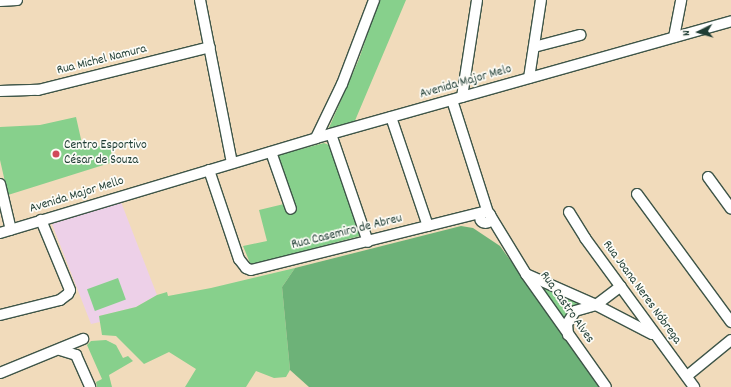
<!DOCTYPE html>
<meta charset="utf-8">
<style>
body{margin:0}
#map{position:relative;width:731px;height:387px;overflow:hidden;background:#f1dbbb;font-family:Dekko,sans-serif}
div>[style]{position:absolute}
.built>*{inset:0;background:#edd0e8}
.green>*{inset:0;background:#87d08c;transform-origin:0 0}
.forest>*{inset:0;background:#6db278}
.roads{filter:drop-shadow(1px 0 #3e5548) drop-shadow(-1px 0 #3e5548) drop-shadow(0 1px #3e5548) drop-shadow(0 -1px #3e5548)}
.minor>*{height:10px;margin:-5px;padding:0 5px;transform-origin:5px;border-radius:5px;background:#fff}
.minor>.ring{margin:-5px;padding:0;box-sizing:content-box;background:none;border:10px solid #fff;border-radius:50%}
.dots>*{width:11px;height:11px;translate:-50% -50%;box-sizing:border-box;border:2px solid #fdfcf7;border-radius:50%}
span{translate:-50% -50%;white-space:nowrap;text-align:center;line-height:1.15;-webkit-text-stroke:3.5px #fdfcf7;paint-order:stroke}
.street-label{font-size:13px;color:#1f3d34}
.poi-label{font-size:13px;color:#1f3d34}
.left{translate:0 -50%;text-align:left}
.north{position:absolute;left:679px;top:12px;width:40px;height:40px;-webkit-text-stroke:3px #fdfcf7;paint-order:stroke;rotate:265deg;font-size:11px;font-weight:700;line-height:16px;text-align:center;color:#1f3d34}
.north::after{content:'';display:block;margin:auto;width:14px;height:18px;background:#1f3d34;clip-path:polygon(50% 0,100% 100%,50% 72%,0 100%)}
</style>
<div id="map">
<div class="built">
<div style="clip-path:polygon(121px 202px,157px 295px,136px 307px,99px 316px,100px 322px,91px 324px,52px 224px)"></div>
</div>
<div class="green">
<div style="clip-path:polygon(379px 0,406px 0,354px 123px,328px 130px,359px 59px)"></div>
<div style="clip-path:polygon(76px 117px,83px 148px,110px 145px,113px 162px,8px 195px,0 160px,0 127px,40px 125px)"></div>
<div style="clip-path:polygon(324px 143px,329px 145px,360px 236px,254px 264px,250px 263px,243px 246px,267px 241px,259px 210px,284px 204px,288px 214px,297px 210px,278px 155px)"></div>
<div style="clip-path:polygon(295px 268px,282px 287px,290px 370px,286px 377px,274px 378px,256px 371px,246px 387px,185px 387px,196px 369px,169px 352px,144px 364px,116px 336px,102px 335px,99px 316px,136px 307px,157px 295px,167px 292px,168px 296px,211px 288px)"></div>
<div style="left:118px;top:278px;width:23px;height:33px;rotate:70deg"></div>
<div style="clip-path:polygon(540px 285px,581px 303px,569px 310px,565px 323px)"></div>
<div style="clip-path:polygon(106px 340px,116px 345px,123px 358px,128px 356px,133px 361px,109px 375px,112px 387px,97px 387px,96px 382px,102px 379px,87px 345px,91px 341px)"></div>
</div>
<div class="forest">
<div style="clip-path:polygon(461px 226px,473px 228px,500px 246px,602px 387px,309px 387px,290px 370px,282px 287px,295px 268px)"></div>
</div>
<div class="roads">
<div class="minor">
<div style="left:200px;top:0;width:166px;rotate:78.9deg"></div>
<div style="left:0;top:1px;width:17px;rotate:-3deg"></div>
<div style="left:674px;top:37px;width:38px;rotate:-79deg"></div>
<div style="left:534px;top:47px;width:48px;rotate:-14.6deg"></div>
<div style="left:529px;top:78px;width:79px;rotate:-81.3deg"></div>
<div style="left:0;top:91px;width:38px;rotate:-2deg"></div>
<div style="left:38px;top:90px;width:177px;rotate:-14deg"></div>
<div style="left:462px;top:97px;width:98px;rotate:-81.2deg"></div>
<div style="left:452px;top:100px;width:119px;rotate:72.3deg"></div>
<div style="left:391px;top:117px;width:115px;rotate:71.3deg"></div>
<div style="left:331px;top:134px;width:114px;rotate:71.1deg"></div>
<div style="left:316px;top:138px;width:60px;rotate:-64.3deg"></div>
<div style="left:342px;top:84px;width:90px;rotate:-69.1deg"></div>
<div style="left:271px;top:152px;width:60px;rotate:70.7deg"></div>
<div style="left:209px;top:170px;width:94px;rotate:71.4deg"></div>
<div style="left:239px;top:259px;width:11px;rotate:52deg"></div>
<div style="left:246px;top:268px;width:5px;rotate:22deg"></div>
<div style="left:251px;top:270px;width:239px;rotate:-14deg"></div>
<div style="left:708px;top:177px;width:39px;rotate:54deg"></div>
<div style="left:0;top:184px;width:47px;rotate:76.6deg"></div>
<div style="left:637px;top:194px;width:159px;rotate:53.7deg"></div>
<div class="ring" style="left:479.5px;top:211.5px;width:1px;height:1px"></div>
<div style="left:569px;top:212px;width:31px;rotate:58deg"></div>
<div style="left:585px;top:238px;width:185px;rotate:53.8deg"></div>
<div style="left:490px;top:215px;width:69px;rotate:58.6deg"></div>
<div style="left:526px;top:274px;width:138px;rotate:54.7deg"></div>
<div style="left:0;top:233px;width:330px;rotate:-16.7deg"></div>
<div style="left:316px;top:138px;width:431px;rotate:-15.7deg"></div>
<div style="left:526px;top:274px;width:77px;rotate:23.9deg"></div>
<div style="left:596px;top:305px;width:63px;rotate:27.4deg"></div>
<div style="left:0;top:315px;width:62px;rotate:-14deg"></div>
<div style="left:60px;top:300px;width:10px;rotate:-37deg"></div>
<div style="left:68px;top:294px;width:4px;rotate:-63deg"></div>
<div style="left:70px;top:290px;width:76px;rotate:-112.5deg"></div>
<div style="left:568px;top:335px;width:11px;rotate:-95deg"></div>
<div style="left:567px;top:324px;width:15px;rotate:-58deg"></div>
<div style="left:575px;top:311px;width:22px;rotate:-16deg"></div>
<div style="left:596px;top:305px;width:31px;rotate:-37deg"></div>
<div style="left:60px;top:350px;width:17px;rotate:17deg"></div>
<div style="left:76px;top:355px;width:35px;rotate:66deg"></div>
<div style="left:0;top:373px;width:90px;rotate:-22.3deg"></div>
<div style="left:687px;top:376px;width:57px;rotate:-39.3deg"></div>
</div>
</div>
<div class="dots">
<div style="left:56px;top:154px;background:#d1495b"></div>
</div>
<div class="street-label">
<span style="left:102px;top:61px;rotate:-14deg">Rua Michel Namura</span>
<span style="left:466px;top:83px;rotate:-16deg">Avenida Major Melo</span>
<span style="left:77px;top:196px;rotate:-17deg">Avenida Major Mello</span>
<span style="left:347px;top:233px;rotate:-14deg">Rua Casemiro de Abreu</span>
<span style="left:641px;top:293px;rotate:54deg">Rua Joana Neres Nóbrega</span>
<span style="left:566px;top:308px;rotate:55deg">Rua Castro Alves</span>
</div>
<div class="poi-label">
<span class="left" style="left:64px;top:154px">Centro Esportivo<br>César de Souza</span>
</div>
<div class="north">N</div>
</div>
